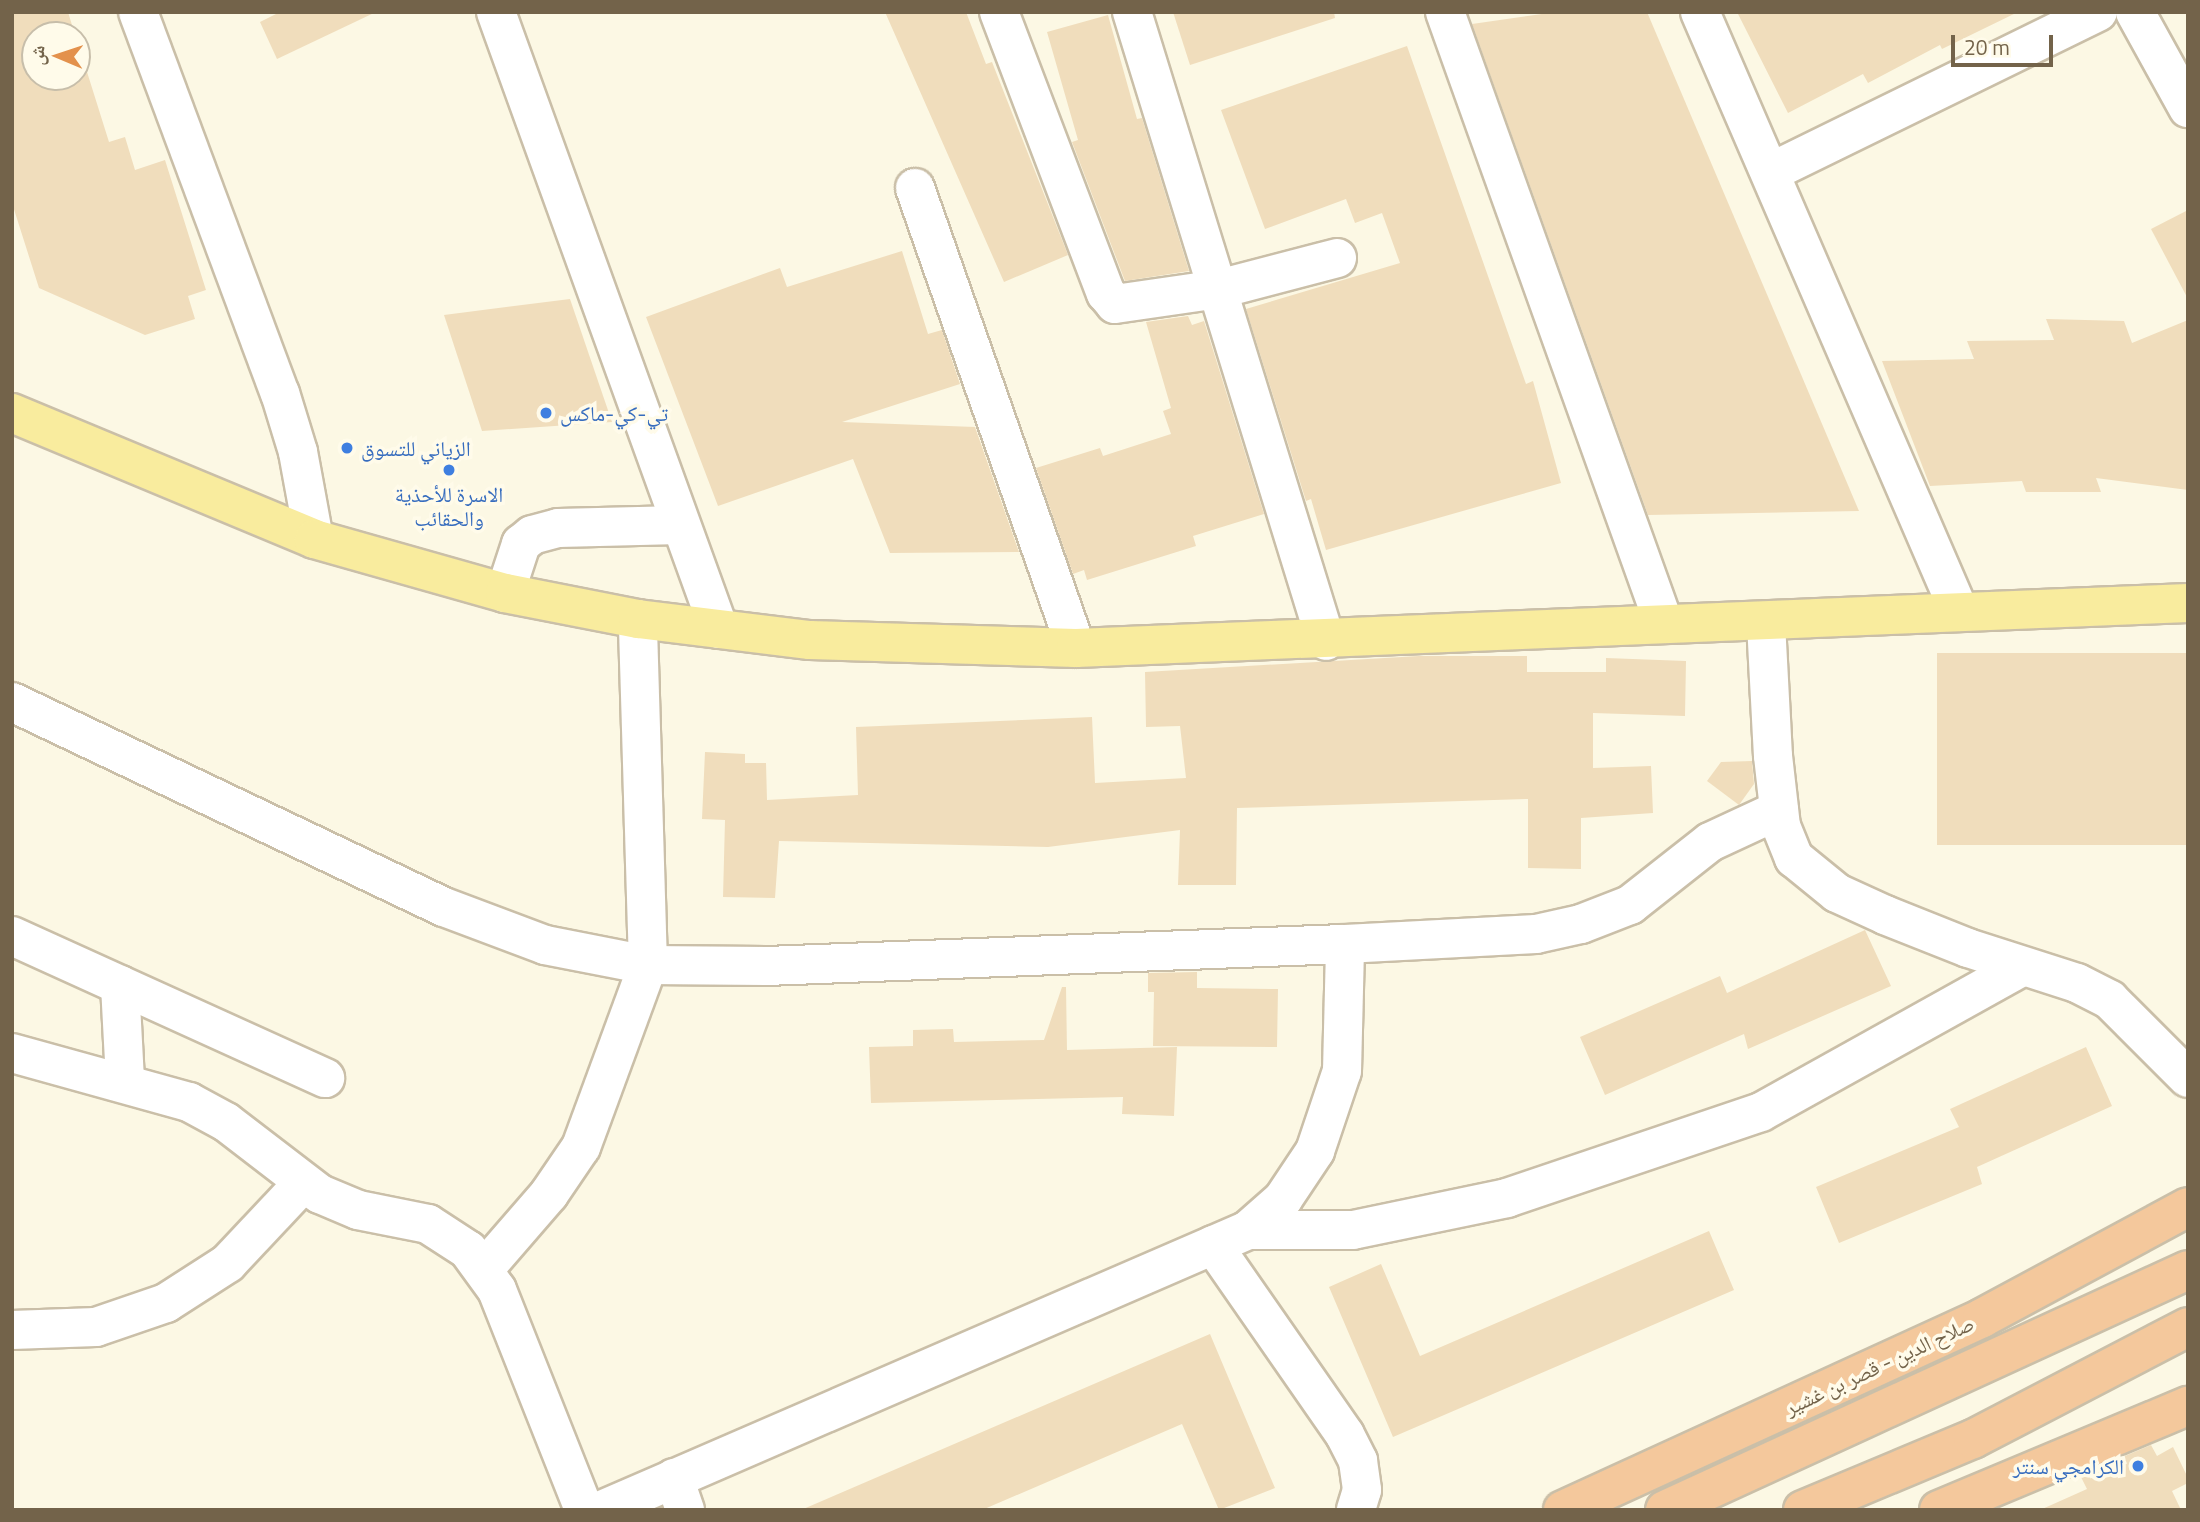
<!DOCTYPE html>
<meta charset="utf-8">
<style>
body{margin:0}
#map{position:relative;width:2200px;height:1522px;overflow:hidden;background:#fcf8e4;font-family:"Titillium Web","Noto Naskh Arabic",sans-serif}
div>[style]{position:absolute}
.building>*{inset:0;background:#f0ddbc;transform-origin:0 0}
.roads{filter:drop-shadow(2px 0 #cabfa8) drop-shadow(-2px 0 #cabfa8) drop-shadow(0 2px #cabfa8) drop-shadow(0 -2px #cabfa8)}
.minor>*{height:38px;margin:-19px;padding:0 19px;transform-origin:19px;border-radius:19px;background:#fff}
.major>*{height:38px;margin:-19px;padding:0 19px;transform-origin:19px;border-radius:19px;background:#f9ec9e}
.highway>*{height:38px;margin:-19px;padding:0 19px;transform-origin:19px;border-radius:19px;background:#f4c89c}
.dots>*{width:19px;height:19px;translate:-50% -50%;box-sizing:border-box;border:4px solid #fffbea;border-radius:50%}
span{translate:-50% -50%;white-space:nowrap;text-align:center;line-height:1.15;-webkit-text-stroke:7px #fffbea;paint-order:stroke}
.shop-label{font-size:21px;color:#366cbe}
.left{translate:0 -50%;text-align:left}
.right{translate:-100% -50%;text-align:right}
.street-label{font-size:21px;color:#73634a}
.frame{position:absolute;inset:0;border:14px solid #73634a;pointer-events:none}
.north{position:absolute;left:21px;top:21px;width:70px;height:70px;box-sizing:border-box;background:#fffbea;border:2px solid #c7beaa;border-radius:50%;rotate:272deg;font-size:19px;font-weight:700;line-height:28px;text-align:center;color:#73634a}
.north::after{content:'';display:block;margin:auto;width:24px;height:32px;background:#e3914c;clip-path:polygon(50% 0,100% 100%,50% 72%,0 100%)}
.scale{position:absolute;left:1951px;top:35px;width:102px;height:32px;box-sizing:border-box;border:4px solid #73634a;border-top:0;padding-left:9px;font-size:21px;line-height:24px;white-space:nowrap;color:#73634a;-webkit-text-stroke:5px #fffbea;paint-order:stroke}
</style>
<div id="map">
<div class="building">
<div style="clip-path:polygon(12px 12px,68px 12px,75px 35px,35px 35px,35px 77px,77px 77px,77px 40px,109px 142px,125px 137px,135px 170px,165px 160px,206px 290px,188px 296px,195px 319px,145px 335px,39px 288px,12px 203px)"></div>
<div style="clip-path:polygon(280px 12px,376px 12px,277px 59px,260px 22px)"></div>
<div style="clip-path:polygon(885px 12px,966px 12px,986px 64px,992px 62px,1068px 255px,1004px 282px)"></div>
<div style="clip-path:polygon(1173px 12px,1334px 12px,1335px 18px,1190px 65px)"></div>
<div style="clip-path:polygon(1556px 12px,1647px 12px,1859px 511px,1648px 515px,1472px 24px)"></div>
<div style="clip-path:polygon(1737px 12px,2018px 12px,1942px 49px,1940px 45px,1868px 83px,1863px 74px,1788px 113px)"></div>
<div style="clip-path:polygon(1108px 15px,1137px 119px,1142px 118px,1189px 271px,1125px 281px,1072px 142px,1078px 140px,1047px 32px)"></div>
<div style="clip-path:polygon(1407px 46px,1526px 384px,1533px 381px,1561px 483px,1326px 550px,1311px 499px,1306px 501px,1246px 309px,1400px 263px,1382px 213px,1355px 223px,1346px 199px,1265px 229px,1221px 110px)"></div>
<div style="clip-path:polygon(2188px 210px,2188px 299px,2151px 229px)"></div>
<div style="clip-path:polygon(902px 251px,928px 334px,942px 330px,960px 384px,842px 422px,975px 427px,1019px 552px,890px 553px,853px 459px,718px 506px,646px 317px,780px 268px,787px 287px)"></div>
<div style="clip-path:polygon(570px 299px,612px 422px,482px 431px,444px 315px)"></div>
<div style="clip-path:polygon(1188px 316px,1192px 325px,1204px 321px,1264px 514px,1193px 536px,1196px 546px,1087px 580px,1084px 570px,1073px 574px,1036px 468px,1100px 448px,1103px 456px,1171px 434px,1163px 411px,1171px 408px,1146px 322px)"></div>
<div style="clip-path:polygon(2046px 319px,2124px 321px,2132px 343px,2188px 320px,2188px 490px,2096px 478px,2101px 492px,2026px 492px,2022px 481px,1930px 486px,1882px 361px,1974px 359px,1967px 341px,2054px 340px)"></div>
<div style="left:2188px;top:653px;width:192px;height:251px;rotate:90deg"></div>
<div style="clip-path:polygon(1419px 656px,1527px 656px,1527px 672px,1606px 672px,1606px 658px,1686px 661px,1685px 716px,1593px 713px,1593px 768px,1651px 766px,1653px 813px,1581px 818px,1581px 869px,1528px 868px,1528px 799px,1237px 808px,1236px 885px,1178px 885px,1180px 830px,1048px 847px,779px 841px,775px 898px,723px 897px,725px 820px,702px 819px,705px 752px,745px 754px,745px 763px,766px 763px,767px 800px,858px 795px,856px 727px,1092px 717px,1095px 783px,1186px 778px,1180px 726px,1146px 727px,1145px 672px)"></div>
<div style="clip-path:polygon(1752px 761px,1754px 784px,1739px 805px,1707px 781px,1721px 762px)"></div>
<div style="clip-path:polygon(1865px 930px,1891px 986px,1748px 1049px,1744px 1034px,1605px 1095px,1580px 1037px,1720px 976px,1727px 993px)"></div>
<div style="clip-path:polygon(1197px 972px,1197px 988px,1278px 989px,1277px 1047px,1153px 1046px,1154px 992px,1148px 992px,1148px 973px)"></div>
<div style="clip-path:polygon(1062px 987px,1066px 987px,1067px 1050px,1177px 1047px,1174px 1116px,1122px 1114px,1123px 1097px,871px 1103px,869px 1047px,913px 1046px,913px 1030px,953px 1029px,954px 1042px,1044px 1040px)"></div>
<div style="clip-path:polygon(2086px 1047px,2112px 1106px,1977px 1167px,1982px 1184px,1839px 1243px,1816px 1187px,1959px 1127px,1950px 1109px)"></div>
<div style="clip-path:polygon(1709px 1231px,1734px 1290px,1393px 1437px,1329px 1287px,1381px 1264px,1420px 1356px)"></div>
<div style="clip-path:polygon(1210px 1334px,1275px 1488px,1219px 1510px,1182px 1424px,982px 1510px,801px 1510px)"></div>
<div style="clip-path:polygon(2151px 1445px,2157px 1456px,2173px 1447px,2188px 1478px,2188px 1483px,2172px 1491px,2181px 1510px,2040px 1510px,2087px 1489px,2080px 1475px)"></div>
</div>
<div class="roads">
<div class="minor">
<div style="left:138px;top:12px;width:407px;rotate:69.6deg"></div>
<div style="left:280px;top:393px;width:62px;rotate:73deg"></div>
<div style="left:298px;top:452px;width:88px;rotate:79.6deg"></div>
<div style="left:496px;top:12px;width:656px;rotate:70.13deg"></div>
<div style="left:999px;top:12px;width:301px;rotate:69.2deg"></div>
<div style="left:1106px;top:293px;width:14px;rotate:51deg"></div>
<div style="left:1115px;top:304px;width:105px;rotate:-8.2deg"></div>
<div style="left:1219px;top:289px;width:122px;rotate:-14.7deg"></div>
<div style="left:1132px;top:12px;width:658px;rotate:72.86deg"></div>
<div style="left:1445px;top:12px;width:650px;rotate:70.31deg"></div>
<div style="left:1700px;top:12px;width:653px;rotate:66.62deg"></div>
<div style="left:2135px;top:12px;width:110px;rotate:61.1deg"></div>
<div style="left:1771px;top:172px;width:364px;rotate:-26.1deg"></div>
<div style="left:915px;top:188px;width:487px;rotate:70.7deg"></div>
<div style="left:505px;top:593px;width:52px;rotate:-71.9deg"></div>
<div style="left:521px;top:544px;width:14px;rotate:-39deg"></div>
<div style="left:532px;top:535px;width:27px;rotate:-15deg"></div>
<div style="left:558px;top:528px;width:122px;rotate:-1.4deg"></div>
<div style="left:1766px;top:623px;width:133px;rotate:87deg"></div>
<div style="left:1773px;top:756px;width:70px;rotate:83.5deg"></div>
<div style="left:1781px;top:826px;width:35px;rotate:68deg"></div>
<div style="left:1794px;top:858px;width:55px;rotate:39.1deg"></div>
<div style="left:1837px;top:893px;width:53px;rotate:24.6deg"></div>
<div style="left:1885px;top:915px;width:89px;rotate:21.7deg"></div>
<div style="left:1968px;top:948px;width:114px;rotate:17.8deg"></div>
<div style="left:2077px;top:983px;width:37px;rotate:27deg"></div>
<div style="left:2110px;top:1000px;width:110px;rotate:45deg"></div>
<div style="left:12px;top:702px;width:478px;rotate:25.4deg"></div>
<div style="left:444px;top:907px;width:108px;rotate:20.6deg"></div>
<div style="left:545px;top:945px;width:105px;rotate:11deg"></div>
<div style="left:648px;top:965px;width:118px;rotate:0.5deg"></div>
<div style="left:766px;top:966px;width:579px;rotate:-2.18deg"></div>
<div style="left:12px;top:936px;width:344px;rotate:24.4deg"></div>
<div style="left:120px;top:985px;width:97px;rotate:87deg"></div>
<div style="left:12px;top:1053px;width:184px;rotate:15.5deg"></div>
<div style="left:189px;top:1102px;width:42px;rotate:28.4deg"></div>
<div style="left:226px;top:1122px;width:118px;rotate:37.5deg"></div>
<div style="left:320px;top:1194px;width:41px;rotate:22.8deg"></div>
<div style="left:358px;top:1210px;width:71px;rotate:11.3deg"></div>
<div style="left:428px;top:1224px;width:48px;rotate:33deg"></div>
<div style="left:468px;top:1250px;width:49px;rotate:54.1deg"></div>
<div style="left:497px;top:1290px;width:237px;rotate:68.4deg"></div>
<div style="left:1248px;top:1230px;width:105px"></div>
<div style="left:1353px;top:1230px;width:157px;rotate:-11.7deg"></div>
<div style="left:1507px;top:1198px;width:268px;rotate:-18.7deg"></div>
<div style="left:1761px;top:1112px;width:298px;rotate:-29.1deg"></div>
<div style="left:1213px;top:1245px;width:231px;rotate:55.2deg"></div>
<div style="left:1345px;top:1435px;width:29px;rotate:63deg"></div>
<div style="left:1358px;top:1461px;width:29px;rotate:82deg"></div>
<div style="left:1362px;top:1490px;width:21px;rotate:107deg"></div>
<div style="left:485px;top:1268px;width:98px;rotate:-49.1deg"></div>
<div style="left:549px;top:1194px;width:57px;rotate:-55.8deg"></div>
<div style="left:581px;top:1147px;width:194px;rotate:-69.8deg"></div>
<div style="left:648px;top:965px;width:346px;rotate:-91.7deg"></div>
<div style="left:12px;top:1330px;width:84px;rotate:-2deg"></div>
<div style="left:96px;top:1327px;width:74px;rotate:-18.9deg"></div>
<div style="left:166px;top:1303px;width:74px;rotate:-32.8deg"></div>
<div style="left:228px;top:1263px;width:110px;rotate:-46.8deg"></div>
<div style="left:674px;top:1478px;width:34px;rotate:71deg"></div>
<div style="left:602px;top:1510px;width:704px;rotate:-23.43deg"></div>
<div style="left:1248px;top:1230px;width:47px;rotate:-41.5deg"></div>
<div style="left:1283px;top:1199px;width:58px;rotate:-56.3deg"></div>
<div style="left:1315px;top:1151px;width:84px;rotate:-71.4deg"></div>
<div style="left:1342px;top:1071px;width:127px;rotate:-88.6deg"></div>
<div style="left:1345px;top:944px;width:191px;rotate:-3deg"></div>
<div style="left:1536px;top:934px;width:46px;rotate:-12.5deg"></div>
<div style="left:1581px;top:924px;width:53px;rotate:-21.2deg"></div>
<div style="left:1630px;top:905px;width:102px;rotate:-38.2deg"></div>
<div style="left:1710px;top:842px;width:76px;rotate:-24.9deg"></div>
</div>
<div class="major">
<div style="left:12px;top:413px;width:327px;rotate:22.6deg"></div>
<div style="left:314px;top:539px;width:198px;rotate:15.8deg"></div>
<div style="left:505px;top:593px;width:136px;rotate:11.1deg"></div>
<div style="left:638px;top:619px;width:173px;rotate:7deg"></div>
<div style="left:810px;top:640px;width:266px;rotate:1.7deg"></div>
<div style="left:1076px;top:648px;width:1113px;rotate:-2.32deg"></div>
</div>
<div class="highway">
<div style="left:1563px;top:1510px;width:461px;rotate:-24.6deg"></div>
<div style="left:1982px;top:1318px;width:234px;rotate:-28.3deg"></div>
<div style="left:1665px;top:1510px;width:575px;rotate:-24.65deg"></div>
<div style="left:1803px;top:1510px;width:184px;rotate:-22.7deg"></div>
<div style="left:1973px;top:1439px;width:242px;rotate:-27.5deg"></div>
<div style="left:1939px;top:1510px;width:270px;rotate:-22.7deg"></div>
</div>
</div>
<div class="dots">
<div style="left:546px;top:413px;background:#3f7fe0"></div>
<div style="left:347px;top:448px;background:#3f7fe0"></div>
<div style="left:449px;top:470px;background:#3f7fe0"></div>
<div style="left:2138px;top:1466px;background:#3f7fe0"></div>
</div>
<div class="shop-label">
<span class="left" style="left:560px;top:413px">تي-كي-ماكس</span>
<span class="left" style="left:361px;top:448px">الزياني للتسوق</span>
<span style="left:449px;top:506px">الاسرة للأحذية<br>والحقائب</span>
<span class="right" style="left:2124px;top:1466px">الكرامجي سنتر</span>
</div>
<div class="street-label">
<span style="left:1879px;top:1365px;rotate:-25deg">صلاح الدين - قصر بن غشير</span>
</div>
<div class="frame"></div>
<div class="north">ش</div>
<div class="scale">20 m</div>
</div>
